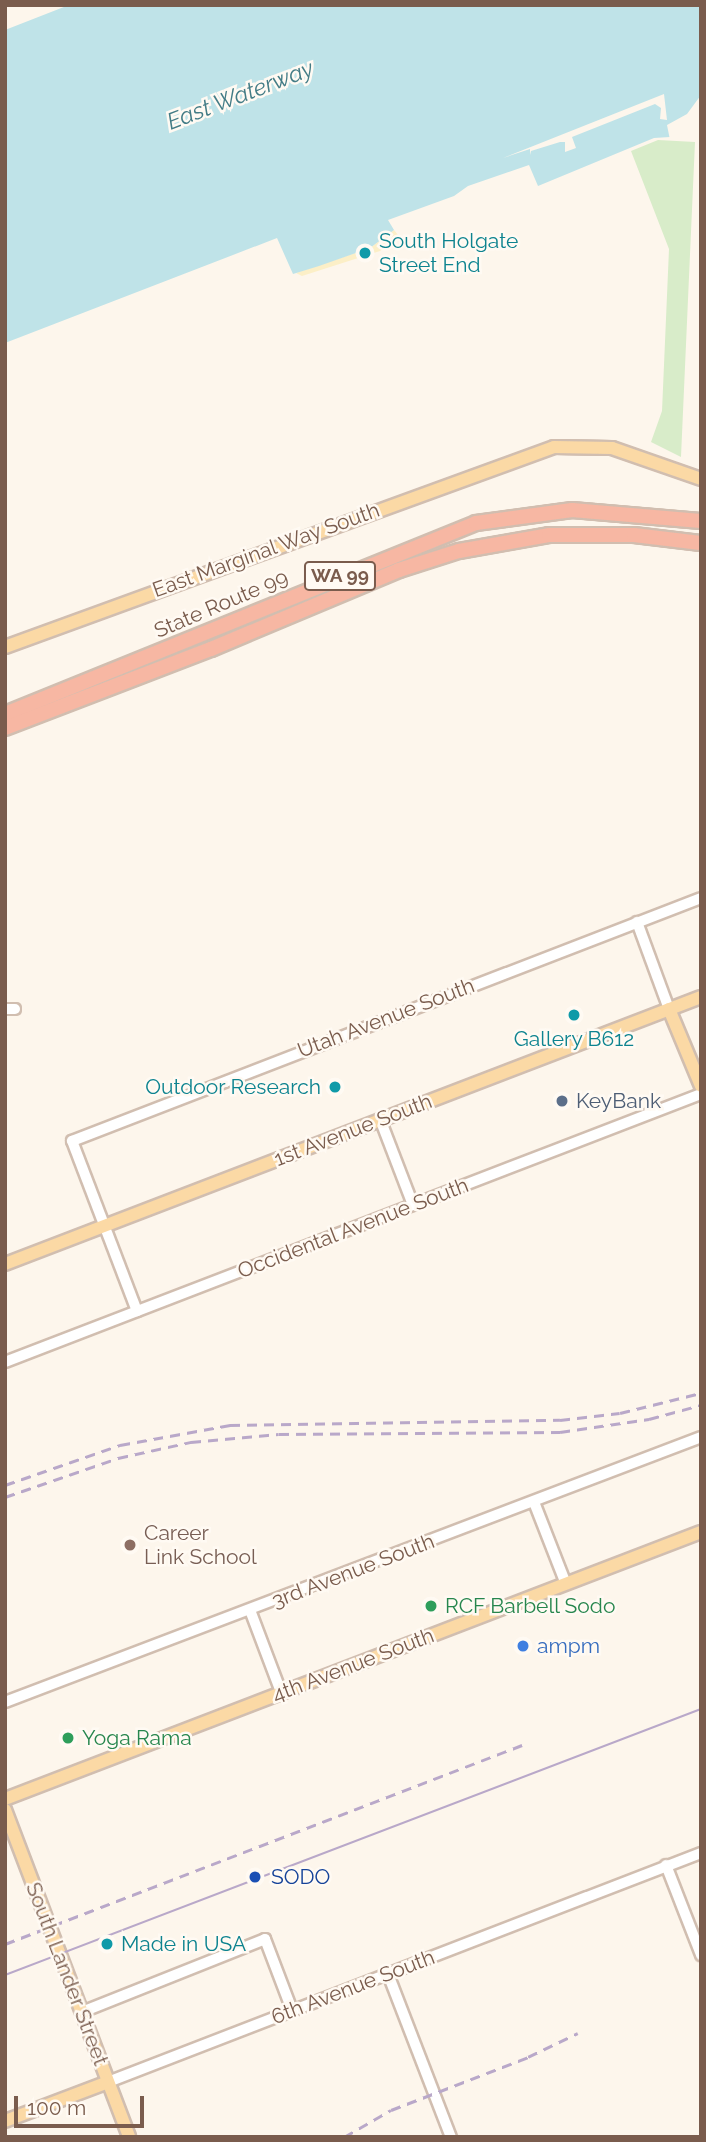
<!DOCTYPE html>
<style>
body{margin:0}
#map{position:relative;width:706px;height:2142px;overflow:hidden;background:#fdf6ec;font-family:Raleway,sans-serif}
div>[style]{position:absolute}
.green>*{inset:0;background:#d8ecc9}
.sand>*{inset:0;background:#fcefc7}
.water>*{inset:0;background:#bfe3e8}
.pier>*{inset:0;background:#fdf6ec}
.roads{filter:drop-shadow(2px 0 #d1beb0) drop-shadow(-2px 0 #d1beb0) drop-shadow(0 2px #d1beb0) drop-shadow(0 -2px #d1beb0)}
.minor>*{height:10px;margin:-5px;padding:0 5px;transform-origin:5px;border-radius:5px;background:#fff}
.major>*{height:12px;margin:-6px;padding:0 6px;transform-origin:6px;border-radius:6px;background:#fbd9a5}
.highway>*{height:14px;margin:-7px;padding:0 7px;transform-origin:7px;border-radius:7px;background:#f7b7a3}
.tram>*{height:2px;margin:-1px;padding:0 1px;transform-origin:1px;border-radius:1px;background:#b9a8c9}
.rail>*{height:2.5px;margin-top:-1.25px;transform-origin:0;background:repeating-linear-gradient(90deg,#b9a8c9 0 10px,transparent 0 17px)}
.dots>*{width:19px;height:19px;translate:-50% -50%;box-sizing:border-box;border:4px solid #fffaf3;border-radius:50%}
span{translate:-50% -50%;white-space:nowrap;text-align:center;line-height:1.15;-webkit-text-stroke:5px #fffaf3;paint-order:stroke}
.shield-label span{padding:2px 5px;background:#fffaf3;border:2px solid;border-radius:5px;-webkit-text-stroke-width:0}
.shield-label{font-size:19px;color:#7a5c4d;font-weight:700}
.culture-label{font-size:21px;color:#0d838f}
.left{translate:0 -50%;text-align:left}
.right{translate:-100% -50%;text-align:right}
.street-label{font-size:21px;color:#7a5c4d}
.service-label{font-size:21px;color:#4e5e75}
.education-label{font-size:21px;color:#785e54}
.leisure-label{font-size:21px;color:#27864d}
.shop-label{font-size:21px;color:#366cbe}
.transit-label{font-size:21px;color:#164399}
.water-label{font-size:23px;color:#437c86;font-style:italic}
.frame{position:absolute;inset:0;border:7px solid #7a5c4d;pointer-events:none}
.scale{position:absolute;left:14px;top:2096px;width:130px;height:32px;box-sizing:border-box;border:4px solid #7a5c4d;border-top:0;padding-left:9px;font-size:21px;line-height:24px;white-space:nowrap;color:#7a5c4d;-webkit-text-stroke:5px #fffaf3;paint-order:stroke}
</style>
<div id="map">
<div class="green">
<div style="clip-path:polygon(658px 140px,695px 142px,681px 457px,651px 442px,662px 411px,669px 249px,631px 151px)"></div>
</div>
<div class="sand">
<div style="clip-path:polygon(394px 230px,399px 236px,380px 251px,302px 276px,296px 273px,370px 248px)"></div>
</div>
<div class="water">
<div style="clip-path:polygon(69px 5px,701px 5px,701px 117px,670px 137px,654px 138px,538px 186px,529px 165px,468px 186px,454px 196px,388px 220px,394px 230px,370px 248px,319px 266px,293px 274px,277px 238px,5px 343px,5px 30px)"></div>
</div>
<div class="pier">
<div style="clip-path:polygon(664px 94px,667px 120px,660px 119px,661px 108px,655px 104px,572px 137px,576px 148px,565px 152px,565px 142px,560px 142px,531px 151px,530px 155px,530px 149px,503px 158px)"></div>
<div style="clip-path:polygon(701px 95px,701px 121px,670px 140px,667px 125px,687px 114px)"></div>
</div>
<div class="roads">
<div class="minor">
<div style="left:637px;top:922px;width:93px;rotate:69.8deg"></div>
<div style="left:5px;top:1009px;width:10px"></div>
<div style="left:380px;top:1119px;width:92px;rotate:69deg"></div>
<div style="left:137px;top:1311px;width:182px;rotate:-110.9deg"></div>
<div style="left:72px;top:1141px;width:674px;rotate:-21.12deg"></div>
<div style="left:5px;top:1362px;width:746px;rotate:-21.06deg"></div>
<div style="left:534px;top:1502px;width:88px;rotate:68.7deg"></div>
<div style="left:250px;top:1610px;width:88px;rotate:69.3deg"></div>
<div style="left:5px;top:1702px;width:745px;rotate:-20.84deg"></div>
<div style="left:666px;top:1865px;width:97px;rotate:68.7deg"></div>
<div style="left:388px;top:1974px;width:175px;rotate:68.9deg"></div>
<div style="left:82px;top:2012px;width:197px;rotate:-21.7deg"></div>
<div style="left:265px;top:1939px;width:76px;rotate:69.2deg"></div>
<div style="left:108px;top:2082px;width:636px;rotate:-21.12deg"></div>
</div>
<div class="major">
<div style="left:5px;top:647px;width:584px;rotate:-20.02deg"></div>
<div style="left:554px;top:447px;width:58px;rotate:1deg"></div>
<div style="left:612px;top:448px;width:94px;rotate:19.2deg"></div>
<div style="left:669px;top:1009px;width:83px;rotate:67.4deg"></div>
<div style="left:5px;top:1264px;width:745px;rotate:-20.99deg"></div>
<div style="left:5px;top:1799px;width:745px;rotate:-20.99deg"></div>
<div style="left:5px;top:1810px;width:350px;rotate:69.2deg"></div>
<div style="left:5px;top:2121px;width:110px;rotate:-20.7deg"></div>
</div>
<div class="highway">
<div style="left:5px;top:714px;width:508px;rotate:-22.07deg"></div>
<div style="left:476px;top:523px;width:97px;rotate:-7.7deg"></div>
<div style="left:572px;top:510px;width:129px;rotate:4.9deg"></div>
<div style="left:5px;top:728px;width:221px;rotate:-21deg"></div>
<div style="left:211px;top:649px;width:204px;rotate:-22.8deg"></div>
<div style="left:399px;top:570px;width:63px;rotate:-17.6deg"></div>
<div style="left:459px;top:551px;width:91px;rotate:-10.1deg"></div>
<div style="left:549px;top:535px;width:85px"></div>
<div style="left:634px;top:535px;width:67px;rotate:6.8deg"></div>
</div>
</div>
<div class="tram">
<div style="left:5px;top:1975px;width:745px;rotate:-20.92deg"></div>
</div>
<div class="rail">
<div style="left:5px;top:1485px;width:122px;rotate:-19.2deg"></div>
<div style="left:120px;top:1445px;width:112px;rotate:-10.3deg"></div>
<div style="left:230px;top:1425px;width:330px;rotate:-0.9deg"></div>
<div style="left:560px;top:1420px;width:60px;rotate:-6.7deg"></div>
<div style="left:620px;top:1413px;width:83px;rotate:-13.9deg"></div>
<div style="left:5px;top:1497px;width:120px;rotate:-19deg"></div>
<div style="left:118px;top:1458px;width:75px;rotate:-12.4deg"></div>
<div style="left:191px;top:1442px;width:88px;rotate:-5.2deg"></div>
<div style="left:279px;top:1434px;width:281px;rotate:-0.4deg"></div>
<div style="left:560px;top:1432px;width:90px;rotate:-8.3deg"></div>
<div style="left:649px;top:1419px;width:54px;rotate:-15.1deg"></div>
<div style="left:5px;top:1944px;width:554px;rotate:-21.05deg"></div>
<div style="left:344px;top:2137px;width:54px;rotate:-29.9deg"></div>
<div style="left:391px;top:2110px;width:147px;rotate:-21.1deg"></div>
<div style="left:528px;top:2057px;width:55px;rotate:-25.6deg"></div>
</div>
<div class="dots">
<div style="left:365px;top:253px;background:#0f9aa8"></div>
<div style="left:574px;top:1015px;background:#0f9aa8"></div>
<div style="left:335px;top:1087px;background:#0f9aa8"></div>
<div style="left:562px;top:1101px;background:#5c6f8a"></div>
<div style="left:130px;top:1545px;background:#8d6e63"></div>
<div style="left:431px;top:1606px;background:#2e9e5b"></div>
<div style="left:523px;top:1646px;background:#3f7fe0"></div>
<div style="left:68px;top:1738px;background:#2e9e5b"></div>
<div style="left:255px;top:1877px;background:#1a4fb4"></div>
<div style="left:107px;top:1944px;background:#0f9aa8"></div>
</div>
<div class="shield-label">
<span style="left:340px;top:576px">WA 99</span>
</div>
<div class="culture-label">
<span class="left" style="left:379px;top:253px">South Holgate<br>Street End</span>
<span style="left:574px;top:1039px">Gallery B612</span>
<span class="right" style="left:321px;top:1087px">Outdoor Research</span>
<span class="left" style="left:121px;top:1944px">Made in USA</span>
</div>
<div class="street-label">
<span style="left:266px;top:550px;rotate:-20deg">East Marginal Way South</span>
<span style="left:221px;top:604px;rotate:-23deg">State Route 99</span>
<span style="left:386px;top:1018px;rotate:-21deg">Utah Avenue South</span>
<span style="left:353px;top:1130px;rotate:-21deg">1st Avenue South</span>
<span style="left:353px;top:1228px;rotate:-21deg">Occidental Avenue South</span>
<span style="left:353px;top:1571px;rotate:-21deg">3rd Avenue South</span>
<span style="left:353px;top:1665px;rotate:-21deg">4th Avenue South</span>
<span style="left:67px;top:1974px;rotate:69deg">South Lander Street</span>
<span style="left:353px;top:1987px;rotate:-21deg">6th Avenue South</span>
</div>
<div class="service-label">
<span class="left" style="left:576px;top:1101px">KeyBank</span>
</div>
<div class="education-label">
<span class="left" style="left:144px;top:1545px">Career<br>Link School</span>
</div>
<div class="leisure-label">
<span class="left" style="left:445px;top:1606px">RCF Barbell Sodo</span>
<span class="left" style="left:82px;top:1738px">Yoga Rama</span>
</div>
<div class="shop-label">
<span class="left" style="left:537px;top:1646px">ampm</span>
</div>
<div class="transit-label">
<span class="left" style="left:271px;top:1877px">SODO</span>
</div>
<div class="water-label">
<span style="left:240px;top:95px;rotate:-21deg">East Waterway</span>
</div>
<div class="frame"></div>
<div class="scale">100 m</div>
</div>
